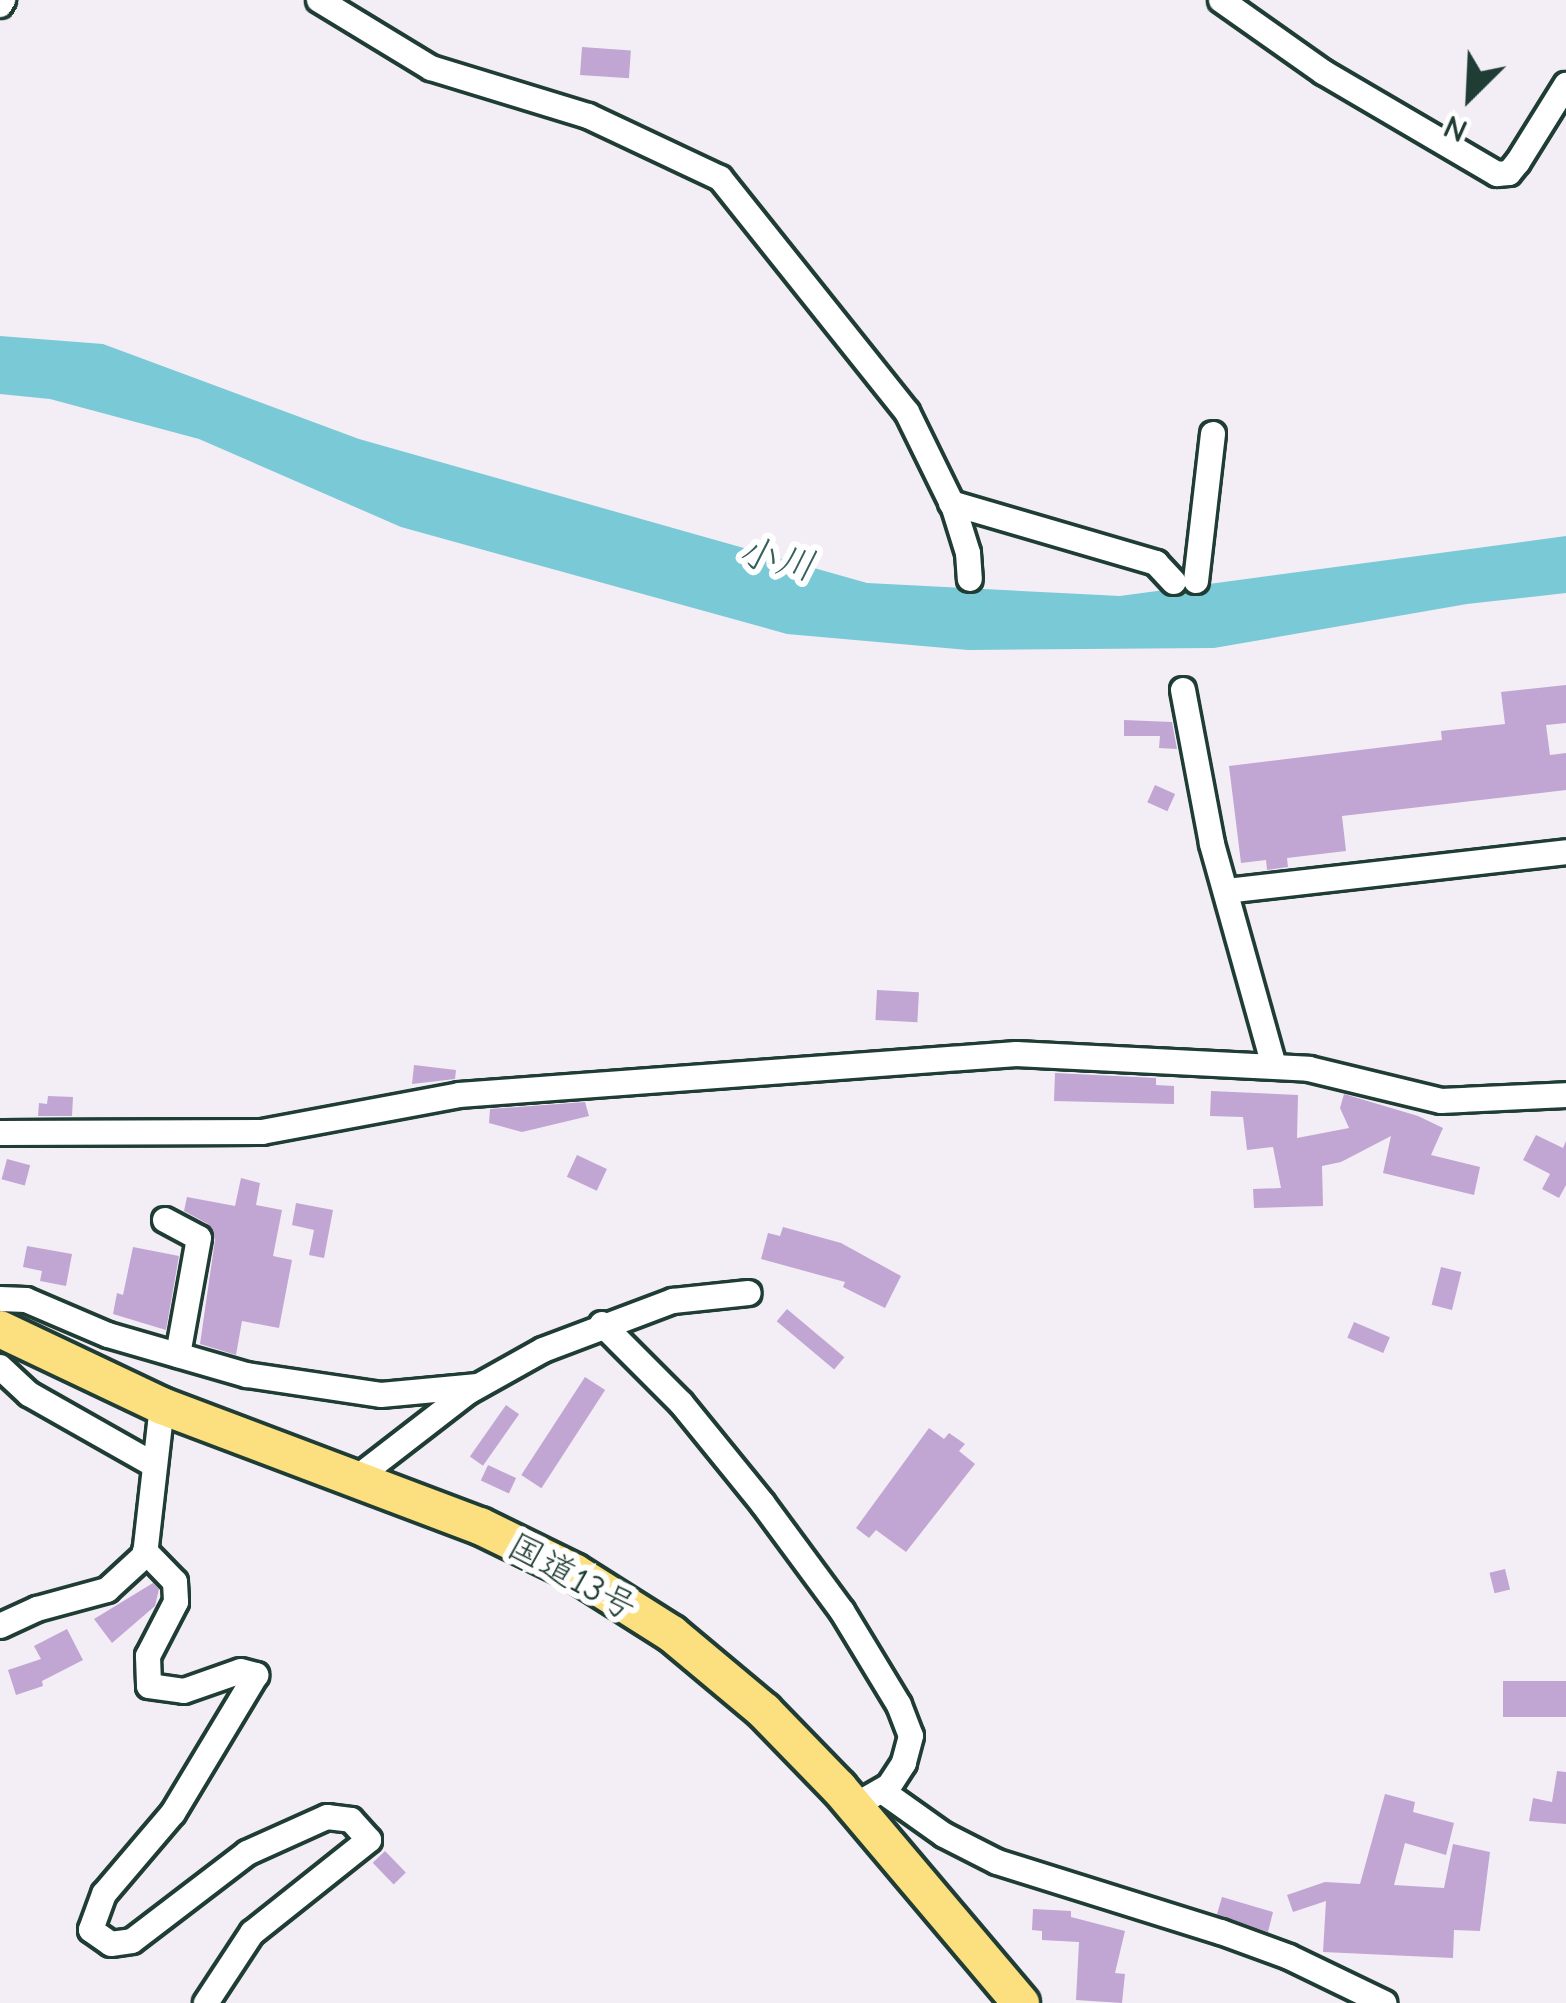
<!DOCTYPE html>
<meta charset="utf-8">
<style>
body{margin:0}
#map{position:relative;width:1566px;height:2003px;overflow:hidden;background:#f3edf6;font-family:"Comic Neue","Klee One",sans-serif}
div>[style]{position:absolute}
.water>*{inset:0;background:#7ac9d6}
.building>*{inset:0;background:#c1a6d3;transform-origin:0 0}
.roads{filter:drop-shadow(3px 0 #1f3d34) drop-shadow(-3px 0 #1f3d34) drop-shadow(0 3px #1f3d34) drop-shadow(0 -3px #1f3d34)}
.minor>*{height:24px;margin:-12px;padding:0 12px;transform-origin:12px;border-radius:12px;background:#fff}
.highway>*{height:36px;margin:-18px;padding:0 18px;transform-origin:18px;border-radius:18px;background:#fce080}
span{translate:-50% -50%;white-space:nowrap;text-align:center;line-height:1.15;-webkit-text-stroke:12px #fff;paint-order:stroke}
.street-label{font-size:36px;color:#1f3d34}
.water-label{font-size:39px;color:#36605c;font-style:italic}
.north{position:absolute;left:1410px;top:36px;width:120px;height:120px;-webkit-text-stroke:9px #fff;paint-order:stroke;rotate:204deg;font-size:33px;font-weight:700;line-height:48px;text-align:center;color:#1f3d34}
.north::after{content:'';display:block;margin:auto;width:42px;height:54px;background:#1f3d34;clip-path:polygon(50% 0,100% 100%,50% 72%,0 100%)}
</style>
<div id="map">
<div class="water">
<div style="clip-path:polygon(0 336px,103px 344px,359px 439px,867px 583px,1120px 596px,1566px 536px,1566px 593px,1467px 604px,1214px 648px,968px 650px,787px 634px,401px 527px,199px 439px,50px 399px,0 394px)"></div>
</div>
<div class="building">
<div style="left:582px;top:47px;width:49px;height:28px;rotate:4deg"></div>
<div style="clip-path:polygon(1566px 685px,1566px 723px,1546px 725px,1550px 755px,1566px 753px,1566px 790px,1342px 816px,1346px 851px,1287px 858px,1288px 867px,1267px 870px,1266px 860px,1241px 863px,1229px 766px,1442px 740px,1441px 731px,1505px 724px,1501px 692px)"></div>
<div style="clip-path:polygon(1124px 720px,1172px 722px,1177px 749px,1159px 748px,1160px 736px,1124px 736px)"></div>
<div style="left:1155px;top:785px;width:22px;height:19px;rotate:24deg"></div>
<div style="left:877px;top:990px;width:42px;height:30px;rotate:3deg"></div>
<div style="clip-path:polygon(414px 1065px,456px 1070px,455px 1079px,412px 1084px)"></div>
<div style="clip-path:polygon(1055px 1073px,1156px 1078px,1156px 1085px,1174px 1086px,1174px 1104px,1054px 1101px)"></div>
<div style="clip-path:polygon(1211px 1091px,1298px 1095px,1297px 1138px,1349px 1128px,1340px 1108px,1344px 1094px,1418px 1116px,1443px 1128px,1431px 1155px,1480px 1167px,1474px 1195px,1383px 1173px,1391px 1136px,1341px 1162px,1322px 1166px,1323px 1206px,1254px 1208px,1253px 1189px,1281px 1188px,1273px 1147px,1247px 1150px,1243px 1117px,1210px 1116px)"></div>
<div style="clip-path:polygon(48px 1096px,73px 1097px,72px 1116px,38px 1116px,39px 1103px,47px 1104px)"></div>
<div style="clip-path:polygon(585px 1102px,589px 1116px,522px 1132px,489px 1123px,490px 1109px)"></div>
<div style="clip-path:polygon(1536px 1135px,1563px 1148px,1566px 1141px,1566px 1185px,1559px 1198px,1542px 1189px,1550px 1174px,1523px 1160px)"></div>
<div style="left:577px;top:1155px;width:33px;height:24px;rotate:25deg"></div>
<div style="left:7px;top:1159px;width:24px;height:21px;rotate:15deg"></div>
<div style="clip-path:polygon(241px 1178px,260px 1183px,256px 1205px,282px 1210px,273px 1256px,292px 1260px,279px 1328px,242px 1321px,236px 1355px,200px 1344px,215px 1240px,208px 1224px,184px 1211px,187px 1197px,235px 1206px)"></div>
<div style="clip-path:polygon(296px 1203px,333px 1210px,324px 1258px,309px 1255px,314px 1230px,292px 1225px)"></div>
<div style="clip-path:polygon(783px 1227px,841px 1243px,901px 1276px,885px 1308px,843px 1287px,845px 1282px,761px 1259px,768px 1233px,780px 1236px)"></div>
<div style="clip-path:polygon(27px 1246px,72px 1254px,66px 1286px,40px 1281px,42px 1271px,23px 1267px)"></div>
<div style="clip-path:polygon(133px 1247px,179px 1256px,166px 1330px,113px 1314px,117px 1293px,123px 1295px)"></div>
<div style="left:1441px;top:1267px;width:21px;height:39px;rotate:14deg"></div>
<div style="left:787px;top:1309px;width:75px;height:16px;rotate:40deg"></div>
<div style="left:1354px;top:1322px;width:39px;height:17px;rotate:23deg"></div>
<div style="left:585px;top:1377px;width:24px;height:117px;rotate:33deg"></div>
<div style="left:506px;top:1405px;width:16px;height:63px;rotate:35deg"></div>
<div style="clip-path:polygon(929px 1428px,944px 1439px,949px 1433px,965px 1444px,959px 1451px,975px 1464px,906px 1552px,876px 1530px,869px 1538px,856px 1528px)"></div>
<div style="left:488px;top:1465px;width:31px;height:17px;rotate:25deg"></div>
<div style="left:1505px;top:1569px;width:21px;height:16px;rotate:76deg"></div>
<div style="clip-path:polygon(153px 1583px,159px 1589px,155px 1606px,112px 1643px,94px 1619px)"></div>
<div style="clip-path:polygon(67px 1629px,83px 1660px,42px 1681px,43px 1686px,16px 1695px,8px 1670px,41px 1659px,34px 1646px)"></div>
<div style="left:1566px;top:1681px;width:36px;height:63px;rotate:90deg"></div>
<div style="clip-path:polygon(1557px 1771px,1566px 1772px,1566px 1824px,1529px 1821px,1533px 1798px,1552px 1802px)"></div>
<div style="clip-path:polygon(1385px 1794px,1415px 1802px,1413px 1812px,1454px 1823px,1446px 1855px,1405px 1843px,1394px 1885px,1444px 1888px,1453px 1844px,1490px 1852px,1480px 1931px,1454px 1930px,1453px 1958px,1323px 1952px,1326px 1901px,1293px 1912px,1287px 1895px,1325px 1882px,1360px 1884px)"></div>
<div style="left:385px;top:1851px;width:30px;height:17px;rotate:46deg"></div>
<div style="clip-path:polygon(1222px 1897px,1273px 1912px,1268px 1932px,1217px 1914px)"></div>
<div style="clip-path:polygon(1033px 1909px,1071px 1911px,1071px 1917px,1125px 1931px,1115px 1973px,1125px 1974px,1122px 2003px,1076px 2000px,1079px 1942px,1042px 1940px,1042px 1931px,1032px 1930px)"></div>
</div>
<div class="roads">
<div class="minor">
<div style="left:319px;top:0;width:131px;rotate:31.3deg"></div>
<div style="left:431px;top:68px;width:164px;rotate:17deg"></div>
<div style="left:588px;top:116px;width:146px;rotate:25.2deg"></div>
<div style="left:720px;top:178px;width:300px;rotate:51.4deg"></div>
<div style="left:907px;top:412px;width:107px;rotate:63.9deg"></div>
<div style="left:954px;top:508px;width:47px;rotate:72.7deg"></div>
<div style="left:968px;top:553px;width:26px;rotate:86deg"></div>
<div style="left:1221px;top:0;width:125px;rotate:35.2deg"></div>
<div style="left:1323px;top:72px;width:202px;rotate:30.4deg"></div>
<div style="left:1497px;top:174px;width:12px;rotate:-5deg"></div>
<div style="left:1509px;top:173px;width:14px;rotate:-51deg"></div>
<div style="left:1518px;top:162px;width:91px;rotate:-58.1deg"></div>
<div style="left:0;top:5px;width:6px;rotate:-59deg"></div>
<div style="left:951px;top:503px;width:214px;rotate:16.3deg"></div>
<div style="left:1156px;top:563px;width:26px;rotate:47deg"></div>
<div style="left:1196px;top:581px;width:148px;rotate:-83.4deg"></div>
<div style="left:1183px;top:690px;width:157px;rotate:79.3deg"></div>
<div style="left:1212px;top:844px;width:230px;rotate:74.4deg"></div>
<div style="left:1226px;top:891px;width:342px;rotate:-6.5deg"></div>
<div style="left:0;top:1133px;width:262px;rotate:-0.2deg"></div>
<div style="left:262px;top:1132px;width:200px;rotate:-10.6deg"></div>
<div style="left:459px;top:1095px;width:559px;rotate:-4.21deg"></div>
<div style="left:1016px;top:1054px;width:293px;rotate:2.9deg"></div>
<div style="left:1309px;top:1069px;width:136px;rotate:13.6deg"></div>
<div style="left:1441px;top:1101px;width:125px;rotate:-2.7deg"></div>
<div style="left:165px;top:1220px;width:38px;rotate:28deg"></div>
<div style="left:199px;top:1238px;width:119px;rotate:100.2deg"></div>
<div style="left:0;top:1299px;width:26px;rotate:2deg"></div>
<div style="left:26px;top:1300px;width:89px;rotate:23.1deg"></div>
<div style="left:108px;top:1335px;width:145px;rotate:16.1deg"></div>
<div style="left:247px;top:1375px;width:135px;rotate:8.5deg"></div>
<div style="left:381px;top:1395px;width:97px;rotate:-5.3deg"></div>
<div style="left:602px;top:1324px;width:112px;rotate:45deg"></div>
<div style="left:681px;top:1403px;width:130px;rotate:50.9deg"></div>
<div style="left:763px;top:1504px;width:133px;rotate:53.6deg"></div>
<div style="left:842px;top:1611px;width:110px;rotate:58.8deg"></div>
<div style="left:899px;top:1705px;width:33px;rotate:69deg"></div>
<div style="left:911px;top:1736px;width:28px;rotate:105deg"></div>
<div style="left:904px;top:1763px;width:27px;rotate:123deg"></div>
<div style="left:889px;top:1786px;width:40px;rotate:150.3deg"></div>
<div style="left:0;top:1367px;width:40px;rotate:43deg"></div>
<div style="left:29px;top:1394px;width:140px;rotate:29.5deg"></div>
<div style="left:358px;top:1477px;width:139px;rotate:-37.7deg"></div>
<div style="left:468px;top:1392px;width:86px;rotate:-29.2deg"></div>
<div style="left:543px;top:1350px;width:139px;rotate:-20.7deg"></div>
<div style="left:673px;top:1301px;width:76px;rotate:-6deg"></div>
<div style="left:145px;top:1551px;width:43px;rotate:45.9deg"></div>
<div style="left:175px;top:1582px;width:20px;rotate:87deg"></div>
<div style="left:176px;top:1602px;width:61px;rotate:117.4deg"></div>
<div style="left:148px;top:1656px;width:30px;rotate:88deg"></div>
<div style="left:149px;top:1686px;width:35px;rotate:8deg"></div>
<div style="left:184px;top:1691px;width:60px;rotate:-19.3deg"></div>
<div style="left:241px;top:1671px;width:16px;rotate:15deg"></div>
<div style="left:256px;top:1675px;width:161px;rotate:121deg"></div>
<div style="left:173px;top:1813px;width:106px;rotate:130.4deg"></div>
<div style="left:104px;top:1894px;width:38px;rotate:110deg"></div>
<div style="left:91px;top:1930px;width:24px;rotate:35deg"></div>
<div style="left:111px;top:1944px;width:21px;rotate:-8deg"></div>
<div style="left:132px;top:1941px;width:145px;rotate:-37.4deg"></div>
<div style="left:247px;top:1853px;width:88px;rotate:-24.2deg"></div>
<div style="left:327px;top:1817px;width:24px;rotate:7deg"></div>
<div style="left:351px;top:1820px;width:27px;rotate:48deg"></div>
<div style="left:369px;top:1840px;width:149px;rotate:141.5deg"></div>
<div style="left:252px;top:1933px;width:84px;rotate:123.3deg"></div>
<div style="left:0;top:1626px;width:41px;rotate:-24.7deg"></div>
<div style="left:37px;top:1609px;width:73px;rotate:-15.2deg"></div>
<div style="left:107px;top:1590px;width:52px;rotate:-42.6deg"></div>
<div style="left:145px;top:1555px;width:150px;rotate:-83.5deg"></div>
<div style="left:882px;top:1791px;width:76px;rotate:35.4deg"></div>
<div style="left:944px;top:1835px;width:59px;rotate:27deg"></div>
<div style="left:997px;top:1862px;width:235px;rotate:17.4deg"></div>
<div style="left:1221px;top:1932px;width:72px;rotate:20.2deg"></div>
<div style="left:1289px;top:1957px;width:106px;rotate:25.8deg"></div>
</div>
<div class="highway">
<div style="left:0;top:1329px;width:179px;rotate:25.4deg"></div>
<div style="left:162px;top:1406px;width:340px;rotate:20.7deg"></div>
<div style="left:480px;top:1526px;width:105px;rotate:26.1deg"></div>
<div style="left:574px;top:1572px;width:116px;rotate:32.3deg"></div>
<div style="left:672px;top:1634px;width:120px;rotate:39.9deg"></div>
<div style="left:764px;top:1711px;width:107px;rotate:45.8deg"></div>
<div style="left:839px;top:1788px;width:282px;rotate:49.8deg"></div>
</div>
</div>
<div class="street-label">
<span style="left:572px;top:1577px;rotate:29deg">国道13号</span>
</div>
<div class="water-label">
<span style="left:776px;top:560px;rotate:13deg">小川</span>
</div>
<div class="north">N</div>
</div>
